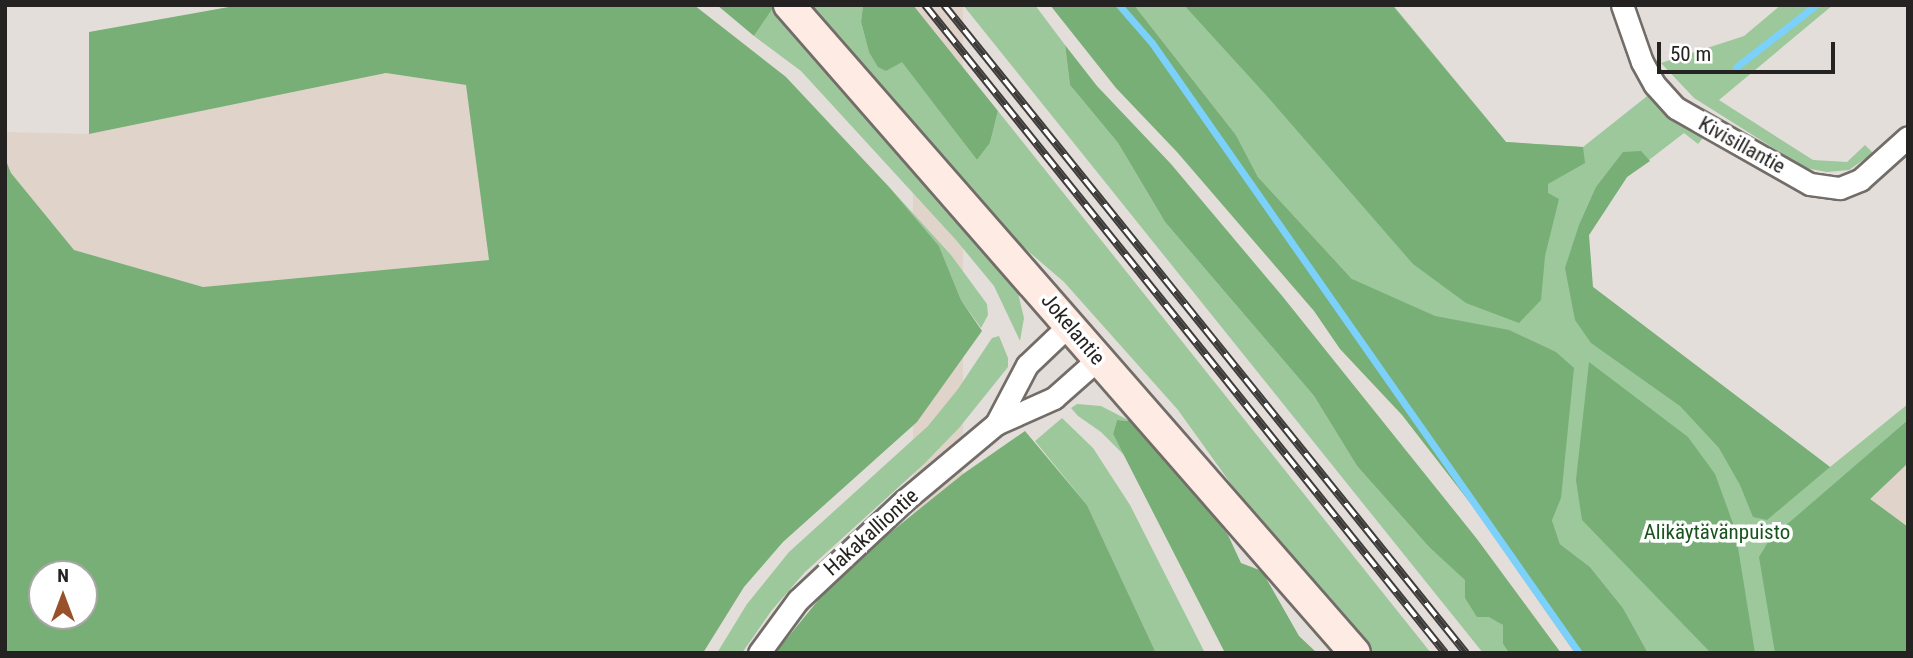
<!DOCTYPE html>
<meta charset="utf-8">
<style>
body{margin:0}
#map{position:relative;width:1913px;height:658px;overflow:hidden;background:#e4deda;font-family:"Roboto Condensed",sans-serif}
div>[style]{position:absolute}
.built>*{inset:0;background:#e0d4ca;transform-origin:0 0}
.green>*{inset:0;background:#9cc89b}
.forest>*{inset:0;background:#77af76}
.stream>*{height:7px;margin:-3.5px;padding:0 3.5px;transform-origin:3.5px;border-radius:3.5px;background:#7cd1fa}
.roads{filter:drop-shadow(2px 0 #736d69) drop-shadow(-2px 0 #736d69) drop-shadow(0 2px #736d69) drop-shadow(0 -2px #736d69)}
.street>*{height:21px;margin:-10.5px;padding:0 10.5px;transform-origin:10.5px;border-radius:10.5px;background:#fff}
.secondary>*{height:30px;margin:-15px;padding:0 15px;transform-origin:15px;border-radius:15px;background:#feece4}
.rail>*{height:8px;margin-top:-4px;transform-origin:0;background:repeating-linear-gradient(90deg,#fff 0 16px,#3f3d3b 0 32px);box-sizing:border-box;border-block:2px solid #3f3d3b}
span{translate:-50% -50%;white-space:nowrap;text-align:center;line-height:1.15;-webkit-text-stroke:7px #fff;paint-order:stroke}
.street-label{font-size:21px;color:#252321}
.park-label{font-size:21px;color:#19531d}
.frame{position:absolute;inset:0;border:7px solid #252321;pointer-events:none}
.north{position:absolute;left:28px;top:560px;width:70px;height:70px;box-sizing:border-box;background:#fff;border:2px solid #a8a7a6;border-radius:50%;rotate:0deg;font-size:19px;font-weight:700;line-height:28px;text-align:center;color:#252321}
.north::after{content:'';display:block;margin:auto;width:24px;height:32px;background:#98512a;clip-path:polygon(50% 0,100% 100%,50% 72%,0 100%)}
.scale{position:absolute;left:1657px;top:42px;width:178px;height:32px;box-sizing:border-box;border:4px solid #252321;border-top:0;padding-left:9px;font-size:21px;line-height:24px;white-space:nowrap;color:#252321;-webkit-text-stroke:5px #fff;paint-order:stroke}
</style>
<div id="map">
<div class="built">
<div style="left:913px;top:5px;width:50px;height:830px"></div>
<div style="clip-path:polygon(386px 73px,467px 85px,489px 261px,203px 287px,74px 250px,11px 173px,5px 158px,5px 132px,89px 134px)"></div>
<div style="clip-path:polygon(1908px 463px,1908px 527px,1870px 499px)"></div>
</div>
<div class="green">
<div style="clip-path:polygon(810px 5px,863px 5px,861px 22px,869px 51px,886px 71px,902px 61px,977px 160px,990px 143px,998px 111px,1431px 653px,1373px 653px,1254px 516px,1178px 410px,1064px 282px,1014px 239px)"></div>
<div style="clip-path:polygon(963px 5px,1035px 5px,1065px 45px,1070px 85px,1118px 143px,1165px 222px,1314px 396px,1357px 466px,1429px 547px,1466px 580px,1465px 598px,1503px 625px,1503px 644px,1509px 653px,1483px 653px)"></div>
<div style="clip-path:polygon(1134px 5px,1393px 5px,1506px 142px,1583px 147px,1651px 93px,1706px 134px,1698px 144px,1684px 133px,1627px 177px,1589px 235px,1585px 285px,1593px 287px,1830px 467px,1908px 404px,1908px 463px,1870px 499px,1908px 527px,1908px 653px,1648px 653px,1623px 608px,1590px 567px,1560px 544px,1552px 520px,1352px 279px,1258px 177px,1236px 135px)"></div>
<div style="clip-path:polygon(1781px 5px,1833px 5px,1719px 100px,1813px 160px,1847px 162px,1865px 145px,1873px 153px,1849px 170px,1827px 172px,1805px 168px,1694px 98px,1661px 63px,1744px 36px)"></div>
<div style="clip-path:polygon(773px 8px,1004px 273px,1018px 293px,1024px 318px,1020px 341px,994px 286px,956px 240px,801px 71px,754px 36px)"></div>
<div style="clip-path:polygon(890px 188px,951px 255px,987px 304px,988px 315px,981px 328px,961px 300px,939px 246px)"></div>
<div style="clip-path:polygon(999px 336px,1008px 358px,1008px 367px,959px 428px,924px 464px,805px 572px,772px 610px,742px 653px,717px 653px,747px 604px,789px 552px,928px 426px,958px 389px,992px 338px)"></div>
<div style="clip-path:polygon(1077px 404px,1101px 406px,1130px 421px,1117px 420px,1113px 434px,1124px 455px,1101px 432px,1078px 416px,1071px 408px)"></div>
<div style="clip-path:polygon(1062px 418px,1093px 448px,1130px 505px,1205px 653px,1156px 653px,1087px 505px,1035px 441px)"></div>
</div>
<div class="forest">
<div style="clip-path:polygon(evenodd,240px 5px,694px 5px,786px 77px,890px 188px,939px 246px,961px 300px,982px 331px,917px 422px,783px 542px,744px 587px,703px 653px,5px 653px,5px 158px,11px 173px,74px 250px,203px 287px,489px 260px,466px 85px,386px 73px,89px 134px,89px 32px,240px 5px,84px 574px,84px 616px,42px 616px,42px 574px,84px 574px)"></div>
<div style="clip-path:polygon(717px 5px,770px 5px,773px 8px,754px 36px)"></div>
<div style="clip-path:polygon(863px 5px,913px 5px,998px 111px,990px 143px,977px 160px,902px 62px,886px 71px,878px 67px,869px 52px,861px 22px)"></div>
<div style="clip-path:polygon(1050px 5px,1134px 5px,1236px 135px,1258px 177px,1352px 279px,1435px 316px,1509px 330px,1556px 352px,1574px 368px,1561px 498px,1552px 520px,1560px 544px,1590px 567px,1623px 608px,1648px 653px,1575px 653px,1471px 504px,1402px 415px,1340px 349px,1314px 311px,1177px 152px,1116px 88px)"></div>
<div style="clip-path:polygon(1184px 5px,1392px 5px,1506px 142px,1583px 147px,1585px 163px,1548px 184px,1548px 193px,1559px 199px,1545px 256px,1541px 300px,1519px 323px,1466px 303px,1413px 264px,1266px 95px)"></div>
<div style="clip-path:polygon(1065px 45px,1097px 86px,1171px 164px,1283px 297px,1477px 539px,1561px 653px,1509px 653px,1503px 644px,1503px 625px,1489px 617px,1477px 617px,1465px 598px,1465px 580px,1429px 547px,1357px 466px,1314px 396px,1165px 222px,1118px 143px,1070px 85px)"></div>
<div style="clip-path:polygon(1641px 151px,1650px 161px,1627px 177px,1589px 235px,1593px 287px,1830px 467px,1767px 520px,1753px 517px,1740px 485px,1719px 448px,1680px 406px,1591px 343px,1575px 320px,1565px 268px,1579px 225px,1596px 187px,1623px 152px)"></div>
<div style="clip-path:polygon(1589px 362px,1688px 437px,1715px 474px,1735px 529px,1755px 653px,1711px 653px,1582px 520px,1576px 480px)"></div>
<div style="clip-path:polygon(1117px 420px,1130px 421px,1166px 457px,1228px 535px,1241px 563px,1262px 571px,1299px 636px,1317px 653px,1225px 653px,1113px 434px)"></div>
<div style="clip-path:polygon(1908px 420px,1908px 463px,1870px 499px,1908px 527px,1908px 653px,1775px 653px,1759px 557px,1770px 539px)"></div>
<div style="clip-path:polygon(1025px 431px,1087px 505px,1156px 653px,775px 653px,829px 587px,871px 548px,963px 474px)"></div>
</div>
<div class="stream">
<div style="left:1119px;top:5px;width:50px;rotate:49deg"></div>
<div style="left:1152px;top:43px;width:745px;rotate:55.01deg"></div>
<div style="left:1736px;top:67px;width:101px;rotate:-37.8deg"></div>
</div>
<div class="roads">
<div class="street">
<div style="left:1622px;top:5px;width:60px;rotate:70.7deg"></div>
<div style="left:1642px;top:62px;width:26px;rotate:61deg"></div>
<div style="left:1655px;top:85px;width:31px;rotate:48deg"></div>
<div style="left:1676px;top:108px;width:154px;rotate:29.6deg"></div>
<div style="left:1810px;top:184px;width:30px;rotate:8deg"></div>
<div style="left:1840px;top:188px;width:22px;rotate:-22deg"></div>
<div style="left:1860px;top:180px;width:64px;rotate:-41.9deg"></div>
<div style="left:996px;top:424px;width:67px;rotate:-62.3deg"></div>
<div style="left:1027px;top:365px;width:58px;rotate:-43.6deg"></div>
<div style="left:759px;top:653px;width:66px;rotate:-53.7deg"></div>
<div style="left:798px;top:600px;width:146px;rotate:-43.1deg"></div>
<div style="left:905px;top:500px;width:119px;rotate:-39.9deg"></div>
<div style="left:996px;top:424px;width:64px;rotate:-24.1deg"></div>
<div style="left:1054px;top:398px;width:59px;rotate:-41.6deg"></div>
</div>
<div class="secondary">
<div style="left:789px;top:5px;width:860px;rotate:48.86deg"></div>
</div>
</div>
<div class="rail">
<div style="left:925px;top:5px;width:831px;rotate:51.25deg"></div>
<div style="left:944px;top:5px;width:832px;rotate:51.15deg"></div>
</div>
<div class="street-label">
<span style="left:1742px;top:145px;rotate:29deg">Kivisillantie</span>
<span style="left:1073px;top:329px;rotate:50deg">Jokelantie</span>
<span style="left:871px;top:532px;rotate:-42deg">Hakakalliontie</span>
</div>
<div class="park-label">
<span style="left:1717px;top:532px">Alikäytävänpuisto</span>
</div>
<div class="frame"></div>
<div class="north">N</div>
<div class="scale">50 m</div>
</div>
